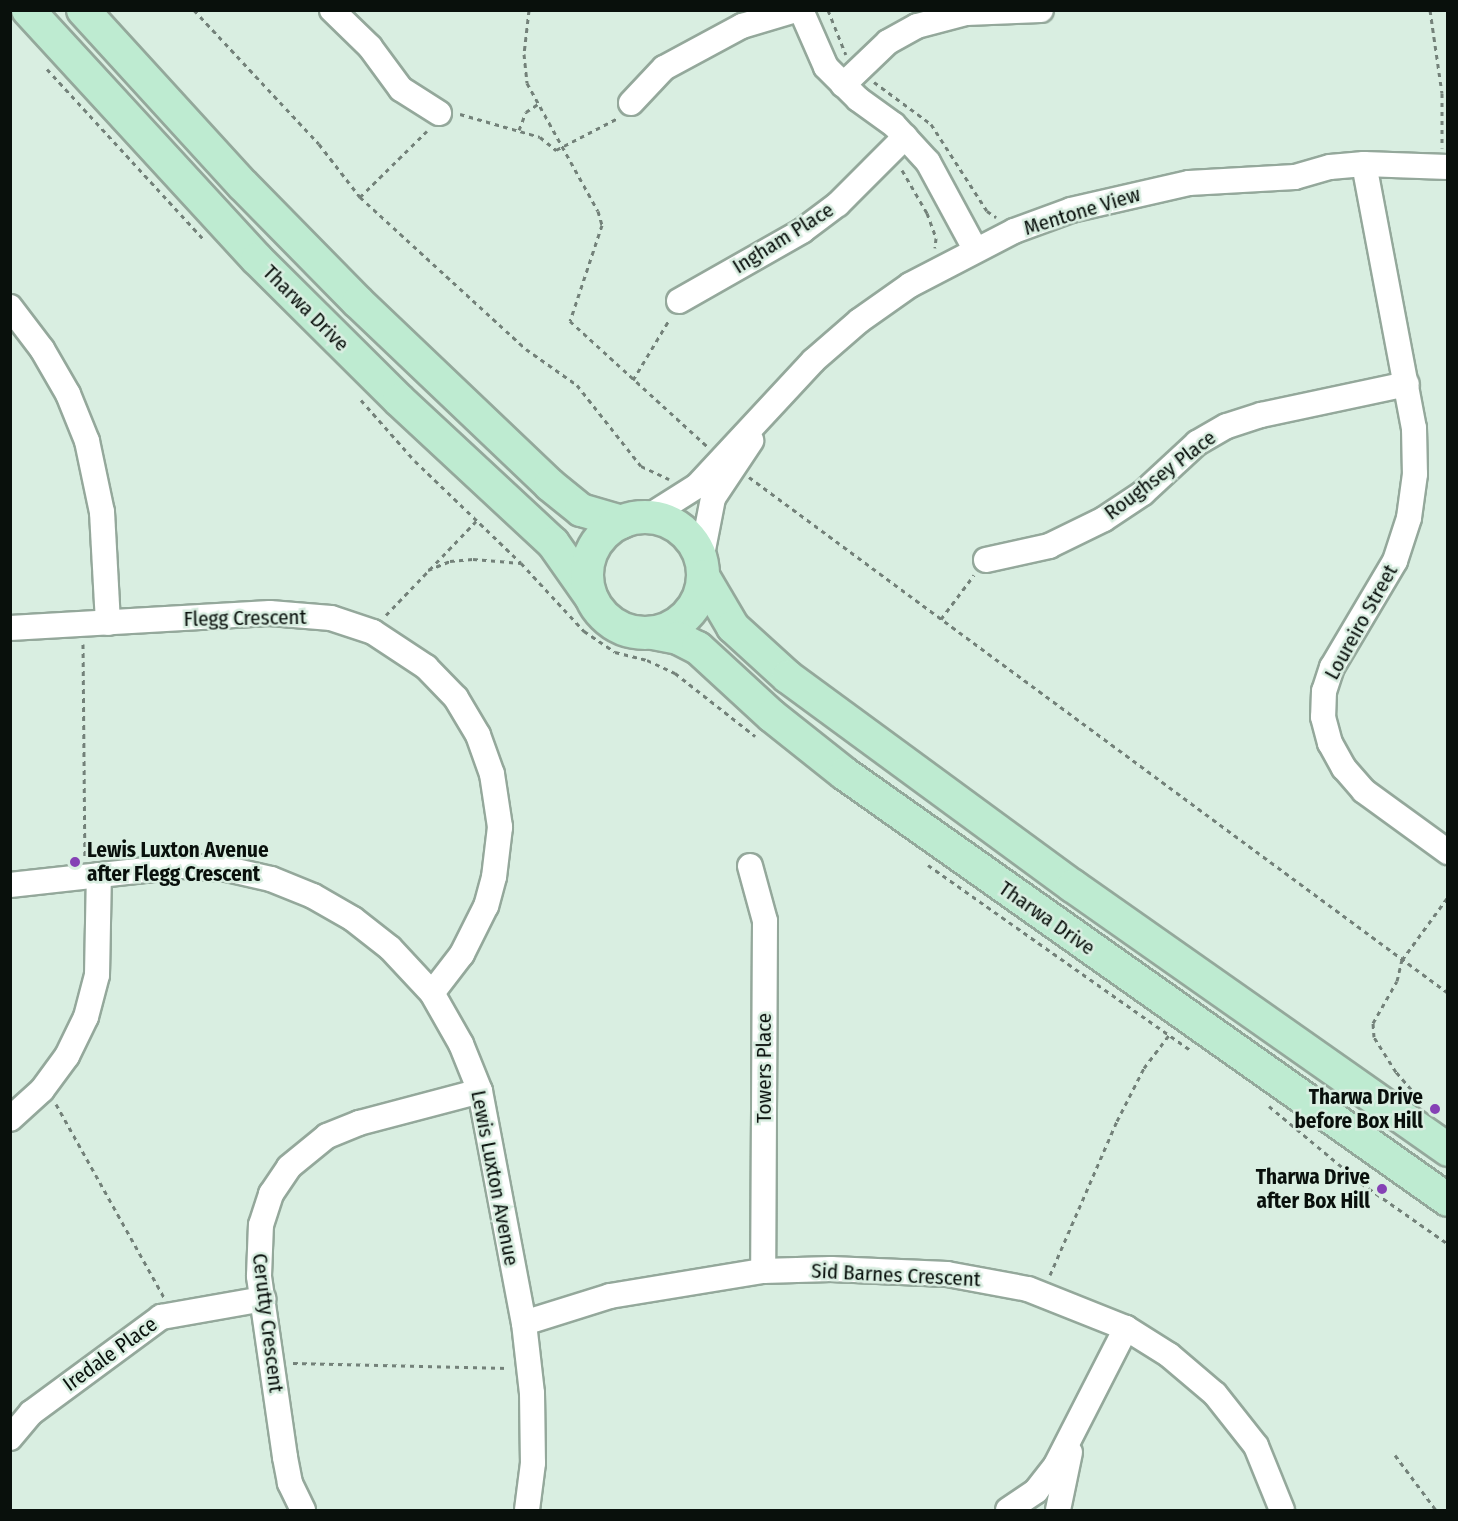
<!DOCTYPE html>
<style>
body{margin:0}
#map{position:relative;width:1458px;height:1521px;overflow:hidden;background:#d9eee1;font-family:"Fira Sans Condensed",sans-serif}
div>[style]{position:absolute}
.path>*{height:3px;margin-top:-1.5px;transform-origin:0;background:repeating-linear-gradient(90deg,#738179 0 4.5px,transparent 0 9px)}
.roads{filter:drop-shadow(2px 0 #94a89b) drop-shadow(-2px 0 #94a89b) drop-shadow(0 2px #94a89b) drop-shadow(0 -2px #94a89b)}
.minor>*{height:24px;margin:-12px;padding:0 12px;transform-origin:12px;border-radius:12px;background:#fff}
.major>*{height:32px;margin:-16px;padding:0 16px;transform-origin:16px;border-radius:16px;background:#beebd1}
.major>.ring{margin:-16px;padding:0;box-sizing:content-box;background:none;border:32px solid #beebd1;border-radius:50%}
.dots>*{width:16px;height:16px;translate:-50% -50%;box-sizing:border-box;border:3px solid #d9eee1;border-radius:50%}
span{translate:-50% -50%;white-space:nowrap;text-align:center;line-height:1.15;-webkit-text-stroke:5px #d9eee1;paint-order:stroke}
.street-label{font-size:21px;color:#09100c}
.poi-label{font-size:21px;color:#09100c;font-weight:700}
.left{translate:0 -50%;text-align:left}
.right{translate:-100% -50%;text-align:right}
.frame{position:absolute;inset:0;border:12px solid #09100c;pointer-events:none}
</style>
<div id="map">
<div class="path">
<div style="left:194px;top:10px;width:183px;rotate:47deg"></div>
<div style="left:319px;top:144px;width:67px;rotate:52.3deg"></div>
<div style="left:360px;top:197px;width:225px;rotate:42.5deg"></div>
<div style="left:526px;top:349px;width:62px;rotate:35.2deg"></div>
<div style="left:577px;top:385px;width:103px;rotate:51.7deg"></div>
<div style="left:641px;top:466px;width:31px;rotate:25deg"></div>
<div style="left:529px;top:10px;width:44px;rotate:96.5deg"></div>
<div style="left:524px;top:54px;width:29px;rotate:84deg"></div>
<div style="left:527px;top:83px;width:146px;rotate:61deg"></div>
<div style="left:598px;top:211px;width:15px;rotate:74deg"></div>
<div style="left:602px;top:225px;width:101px;rotate:108.4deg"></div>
<div style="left:570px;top:321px;width:187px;rotate:42.4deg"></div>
<div style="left:828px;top:10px;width:48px;rotate:68.2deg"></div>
<div style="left:1430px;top:10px;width:84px;rotate:81.8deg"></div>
<div style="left:1442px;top:93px;width:55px;rotate:90deg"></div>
<div style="left:47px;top:69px;width:234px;rotate:47.4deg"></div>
<div style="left:874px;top:82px;width:71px;rotate:36.4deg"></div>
<div style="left:931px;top:124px;width:103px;rotate:57.2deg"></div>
<div style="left:987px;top:211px;width:11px;rotate:34deg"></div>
<div style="left:460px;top:114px;width:83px;rotate:16deg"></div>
<div style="left:540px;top:137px;width:21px;rotate:39deg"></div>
<div style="left:556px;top:150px;width:70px;rotate:-27.3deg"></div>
<div style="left:519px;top:130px;width:19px;rotate:-69deg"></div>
<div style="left:526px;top:112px;width:14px;rotate:-34deg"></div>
<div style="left:902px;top:170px;width:50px;rotate:59.8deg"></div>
<div style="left:927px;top:213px;width:27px;rotate:70deg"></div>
<div style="left:936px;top:238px;width:10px;rotate:96deg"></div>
<div style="left:360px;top:197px;width:94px;rotate:-44.6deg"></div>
<div style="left:633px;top:380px;width:70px;rotate:-59deg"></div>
<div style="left:361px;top:400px;width:81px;rotate:48.5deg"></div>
<div style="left:415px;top:461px;width:147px;rotate:43.9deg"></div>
<div style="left:521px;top:563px;width:93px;rotate:47.2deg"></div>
<div style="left:584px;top:631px;width:37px;rotate:34deg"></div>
<div style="left:615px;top:652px;width:33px;rotate:14deg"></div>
<div style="left:647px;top:660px;width:31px;rotate:25deg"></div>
<div style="left:675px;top:673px;width:102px;rotate:38.2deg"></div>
<div style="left:749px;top:477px;width:869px;rotate:36.43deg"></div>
<div style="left:428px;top:570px;width:24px;rotate:-22deg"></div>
<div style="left:450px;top:561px;width:23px;rotate:-5deg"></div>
<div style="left:473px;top:559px;width:48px;rotate:4.8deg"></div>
<div style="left:386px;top:615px;width:130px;rotate:-46.2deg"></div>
<div style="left:941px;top:619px;width:55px;rotate:-53.1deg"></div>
<div style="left:83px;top:644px;width:212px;rotate:89.5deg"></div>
<div style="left:928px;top:865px;width:321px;rotate:35.2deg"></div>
<div style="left:1417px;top:1096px;width:32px;rotate:-131deg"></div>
<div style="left:1396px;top:1072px;width:41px;rotate:-122.2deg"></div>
<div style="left:1374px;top:1037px;width:14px;rotate:-94deg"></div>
<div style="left:1373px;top:1023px;width:48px;rotate:-60.3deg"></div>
<div style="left:1397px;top:981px;width:22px;rotate:-77deg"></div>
<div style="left:1402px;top:960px;width:78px;rotate:-53.9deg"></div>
<div style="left:56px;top:1104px;width:221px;rotate:60.8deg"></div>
<div style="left:1269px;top:1106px;width:120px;rotate:39.9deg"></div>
<div style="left:1361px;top:1183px;width:106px;rotate:35deg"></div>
<div style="left:1050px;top:1275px;width:168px;rotate:-66.5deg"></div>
<div style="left:1117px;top:1121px;width:59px;rotate:-63deg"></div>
<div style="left:1144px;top:1068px;width:41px;rotate:-52.9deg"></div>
<div style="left:293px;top:1363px;width:215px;rotate:1.3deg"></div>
<div style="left:1395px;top:1455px;width:69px;rotate:53.3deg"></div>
</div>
<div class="roads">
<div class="minor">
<div style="left:332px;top:10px;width:53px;rotate:44.2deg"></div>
<div style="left:370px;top:47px;width:52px;rotate:53.6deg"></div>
<div style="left:401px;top:89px;width:45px;rotate:32.3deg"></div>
<div style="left:801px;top:10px;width:62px;rotate:66.3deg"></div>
<div style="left:826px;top:67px;width:45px;rotate:45deg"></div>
<div style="left:858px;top:99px;width:44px;rotate:35.8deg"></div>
<div style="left:894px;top:125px;width:50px;rotate:47.4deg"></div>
<div style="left:928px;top:162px;width:99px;rotate:61.6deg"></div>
<div style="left:843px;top:85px;width:62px;rotate:-43.7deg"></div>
<div style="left:888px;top:42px;width:33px;rotate:-29deg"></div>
<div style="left:917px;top:26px;width:51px;rotate:-14.9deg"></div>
<div style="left:966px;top:13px;width:75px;rotate:-2.3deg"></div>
<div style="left:631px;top:103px;width:48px;rotate:-46.7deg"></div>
<div style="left:664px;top:68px;width:89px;rotate:-28.3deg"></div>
<div style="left:742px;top:26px;width:56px;rotate:-16.5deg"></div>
<div style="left:1364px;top:164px;width:269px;rotate:79.3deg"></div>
<div style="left:1414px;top:428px;width:46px;rotate:88.8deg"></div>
<div style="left:1415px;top:474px;width:44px;rotate:97.8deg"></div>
<div style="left:1409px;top:518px;width:45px;rotate:108deg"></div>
<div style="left:1395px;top:561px;width:123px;rotate:120.7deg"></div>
<div style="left:1332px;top:667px;width:25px;rotate:108deg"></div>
<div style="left:1324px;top:691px;width:26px;rotate:92deg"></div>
<div style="left:1323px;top:717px;width:27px;rotate:75deg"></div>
<div style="left:1330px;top:743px;width:29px;rotate:61deg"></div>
<div style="left:1344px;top:768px;width:30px;rotate:49deg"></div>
<div style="left:1364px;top:791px;width:104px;rotate:36deg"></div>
<div style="left:679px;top:301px;width:142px;rotate:-29.6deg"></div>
<div style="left:802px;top:231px;width:45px;rotate:-36.9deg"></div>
<div style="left:838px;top:204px;width:95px;rotate:-45deg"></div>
<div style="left:10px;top:307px;width:53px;rotate:52.7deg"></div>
<div style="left:42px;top:349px;width:52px;rotate:60deg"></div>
<div style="left:68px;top:394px;width:51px;rotate:68deg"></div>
<div style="left:87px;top:441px;width:73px;rotate:78.1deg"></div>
<div style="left:102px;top:512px;width:111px;rotate:86.9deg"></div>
<div style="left:648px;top:517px;width:58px;rotate:-32.3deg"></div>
<div style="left:697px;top:486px;width:171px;rotate:-47.1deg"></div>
<div style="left:813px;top:361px;width:61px;rotate:-41deg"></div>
<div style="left:859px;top:321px;width:62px;rotate:-35.2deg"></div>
<div style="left:910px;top:285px;width:117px;rotate:-27.4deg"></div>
<div style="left:1014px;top:231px;width:61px;rotate:-20.2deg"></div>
<div style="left:1071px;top:210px;width:121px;rotate:-12.9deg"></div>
<div style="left:1189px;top:183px;width:106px;rotate:-3.2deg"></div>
<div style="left:1295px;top:177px;width:36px;rotate:-16deg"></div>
<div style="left:1330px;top:167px;width:34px;rotate:-5deg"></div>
<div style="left:1364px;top:164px;width:84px;rotate:2deg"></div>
<div style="left:701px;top:560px;width:63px;rotate:-79deg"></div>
<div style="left:713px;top:498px;width:69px;rotate:-56.3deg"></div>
<div style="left:986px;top:560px;width:65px;rotate:-12.5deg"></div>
<div style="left:1049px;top:546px;width:61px;rotate:-26.1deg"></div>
<div style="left:1104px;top:519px;width:47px;rotate:-33.7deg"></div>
<div style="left:1143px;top:493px;width:74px;rotate:-42.8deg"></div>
<div style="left:1197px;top:443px;width:34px;rotate:-30deg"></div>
<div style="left:1227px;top:426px;width:36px;rotate:-18deg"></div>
<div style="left:1261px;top:415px;width:149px;rotate:-12deg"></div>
<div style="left:10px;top:628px;width:260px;rotate:-3.3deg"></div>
<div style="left:270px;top:613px;width:61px;rotate:4.7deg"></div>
<div style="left:331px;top:618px;width:44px;rotate:18.4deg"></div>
<div style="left:373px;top:632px;width:64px;rotate:33.4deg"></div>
<div style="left:426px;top:667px;width:43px;rotate:45.9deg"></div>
<div style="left:456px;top:698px;width:43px;rotate:59.3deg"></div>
<div style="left:478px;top:735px;width:41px;rotate:70.3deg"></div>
<div style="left:492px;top:774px;width:54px;rotate:81.4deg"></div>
<div style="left:500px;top:827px;width:50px;rotate:96.8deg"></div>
<div style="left:494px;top:877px;width:30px;rotate:105deg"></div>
<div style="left:486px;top:906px;width:54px;rotate:116.6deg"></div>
<div style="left:462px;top:954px;width:49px;rotate:127.6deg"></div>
<div style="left:750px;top:866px;width:57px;rotate:74.7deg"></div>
<div style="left:765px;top:921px;width:350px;rotate:90.3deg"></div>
<div style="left:10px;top:885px;width:174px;rotate:-6.3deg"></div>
<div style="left:183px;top:866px;width:44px;rotate:3.9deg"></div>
<div style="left:227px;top:869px;width:45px;rotate:12.8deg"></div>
<div style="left:271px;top:879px;width:45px;rotate:22deg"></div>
<div style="left:313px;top:896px;width:46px;rotate:29.9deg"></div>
<div style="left:353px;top:919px;width:47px;rotate:38.1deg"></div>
<div style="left:390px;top:948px;width:62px;rotate:47deg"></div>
<div style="left:432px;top:993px;width:59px;rotate:60.4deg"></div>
<div style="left:461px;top:1044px;width:51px;rotate:68deg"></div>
<div style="left:480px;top:1091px;width:236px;rotate:79.3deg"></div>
<div style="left:524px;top:1323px;width:70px;rotate:83.5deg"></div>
<div style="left:532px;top:1393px;width:70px;rotate:89.2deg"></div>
<div style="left:533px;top:1463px;width:47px;rotate:97.3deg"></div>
<div style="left:10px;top:1119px;width:43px;rotate:-42.2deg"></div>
<div style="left:42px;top:1090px;width:42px;rotate:-53.7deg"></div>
<div style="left:67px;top:1056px;width:43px;rotate:-64deg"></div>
<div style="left:86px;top:1017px;width:43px;rotate:-75.3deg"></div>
<div style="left:97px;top:975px;width:100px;rotate:-88.9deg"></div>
<div style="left:524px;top:1323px;width:90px;rotate:-17.4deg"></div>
<div style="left:610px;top:1296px;width:155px;rotate:-9.3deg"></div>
<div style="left:763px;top:1271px;width:68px;rotate:-1.7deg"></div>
<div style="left:831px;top:1269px;width:116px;rotate:2.5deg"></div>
<div style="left:947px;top:1274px;width:82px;rotate:10.5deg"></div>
<div style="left:1028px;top:1289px;width:105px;rotate:21.7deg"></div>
<div style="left:1126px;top:1328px;width:51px;rotate:32.1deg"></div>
<div style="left:1169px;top:1355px;width:60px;rotate:40.3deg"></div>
<div style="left:1215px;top:1394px;width:66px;rotate:51.7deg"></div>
<div style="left:1256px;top:1446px;width:69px;rotate:67.9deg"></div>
<div style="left:10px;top:1438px;width:33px;rotate:-50deg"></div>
<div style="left:31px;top:1413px;width:162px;rotate:-36.4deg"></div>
<div style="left:161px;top:1317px;width:104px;rotate:-10deg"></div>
<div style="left:303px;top:1510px;width:30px;rotate:-116deg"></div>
<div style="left:290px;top:1483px;width:26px;rotate:-101deg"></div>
<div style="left:285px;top:1457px;width:183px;rotate:-98.2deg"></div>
<div style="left:259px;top:1276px;width:51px;rotate:-87.8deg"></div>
<div style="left:261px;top:1225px;width:33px;rotate:-72deg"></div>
<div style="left:271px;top:1194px;width:32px;rotate:-56deg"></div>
<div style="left:289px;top:1167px;width:49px;rotate:-39.2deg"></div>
<div style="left:327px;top:1136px;width:35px;rotate:-22deg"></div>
<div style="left:359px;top:1123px;width:125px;rotate:-14.8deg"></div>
<div style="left:1008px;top:1510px;width:34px;rotate:-34deg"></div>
<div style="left:1036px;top:1491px;width:33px;rotate:-52deg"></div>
<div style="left:1056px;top:1465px;width:154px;rotate:-62.9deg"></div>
<div style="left:1058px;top:1510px;width:59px;rotate:-78.3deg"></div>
</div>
<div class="major">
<div style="left:28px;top:10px;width:338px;rotate:47.4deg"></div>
<div style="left:257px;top:259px;width:200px;rotate:44.8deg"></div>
<div style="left:399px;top:400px;width:210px;rotate:42.9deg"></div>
<div style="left:553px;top:543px;width:66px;rotate:54.9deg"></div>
<div style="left:83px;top:10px;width:237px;rotate:47.6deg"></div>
<div style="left:243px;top:185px;width:164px;rotate:45.5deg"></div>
<div style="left:358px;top:302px;width:265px;rotate:43.6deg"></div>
<div style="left:550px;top:485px;width:40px;rotate:39deg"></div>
<div style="left:581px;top:510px;width:43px;rotate:16.3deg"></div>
<div class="ring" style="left:587px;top:517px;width:84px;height:84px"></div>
<div style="left:703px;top:576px;width:59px;rotate:59.5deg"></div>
<div style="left:733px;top:627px;width:74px;rotate:42.3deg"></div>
<div style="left:788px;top:677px;width:353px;rotate:36.3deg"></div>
<div style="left:1073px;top:886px;width:459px;rotate:35.1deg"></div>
<div style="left:653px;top:633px;width:25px;rotate:11deg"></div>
<div style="left:678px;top:638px;width:22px;rotate:27deg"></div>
<div style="left:698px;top:648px;width:100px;rotate:42.6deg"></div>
<div style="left:772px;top:716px;width:93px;rotate:38.5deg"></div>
<div style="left:845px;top:774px;width:738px;rotate:35.24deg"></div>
</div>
</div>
<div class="dots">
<div style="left:75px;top:862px;background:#8541b5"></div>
<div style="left:1435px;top:1109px;background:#8541b5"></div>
<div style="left:1382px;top:1189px;background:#8541b5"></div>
</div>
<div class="street-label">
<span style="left:1082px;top:211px;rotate:-17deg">Mentone View</span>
<span style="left:783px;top:238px;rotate:-32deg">Ingham Place</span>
<span style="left:306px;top:308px;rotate:45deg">Tharwa Drive</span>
<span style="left:1160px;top:475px;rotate:-37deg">Roughsey Place</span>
<span style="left:245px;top:618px;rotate:-1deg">Flegg Crescent</span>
<span style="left:1361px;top:622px;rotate:-61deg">Loureiro Street</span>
<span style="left:1047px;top:918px;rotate:35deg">Tharwa Drive</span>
<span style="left:764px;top:1068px;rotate:-90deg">Towers Place</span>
<span style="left:495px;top:1178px;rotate:79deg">Lewis Luxton Avenue</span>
<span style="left:896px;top:1275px;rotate:3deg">Sid Barnes Crescent</span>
<span style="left:268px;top:1323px;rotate:83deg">Cerutty Crescent</span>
<span style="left:110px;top:1354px;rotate:-36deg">Iredale Place</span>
</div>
<div class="poi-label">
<span class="left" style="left:87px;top:862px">Lewis Luxton Avenue<br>after Flegg Crescent</span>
<span class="right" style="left:1423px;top:1109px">Tharwa Drive<br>before Box Hill</span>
<span class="right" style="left:1370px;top:1189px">Tharwa Drive<br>after Box Hill</span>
</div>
<div class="frame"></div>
</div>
